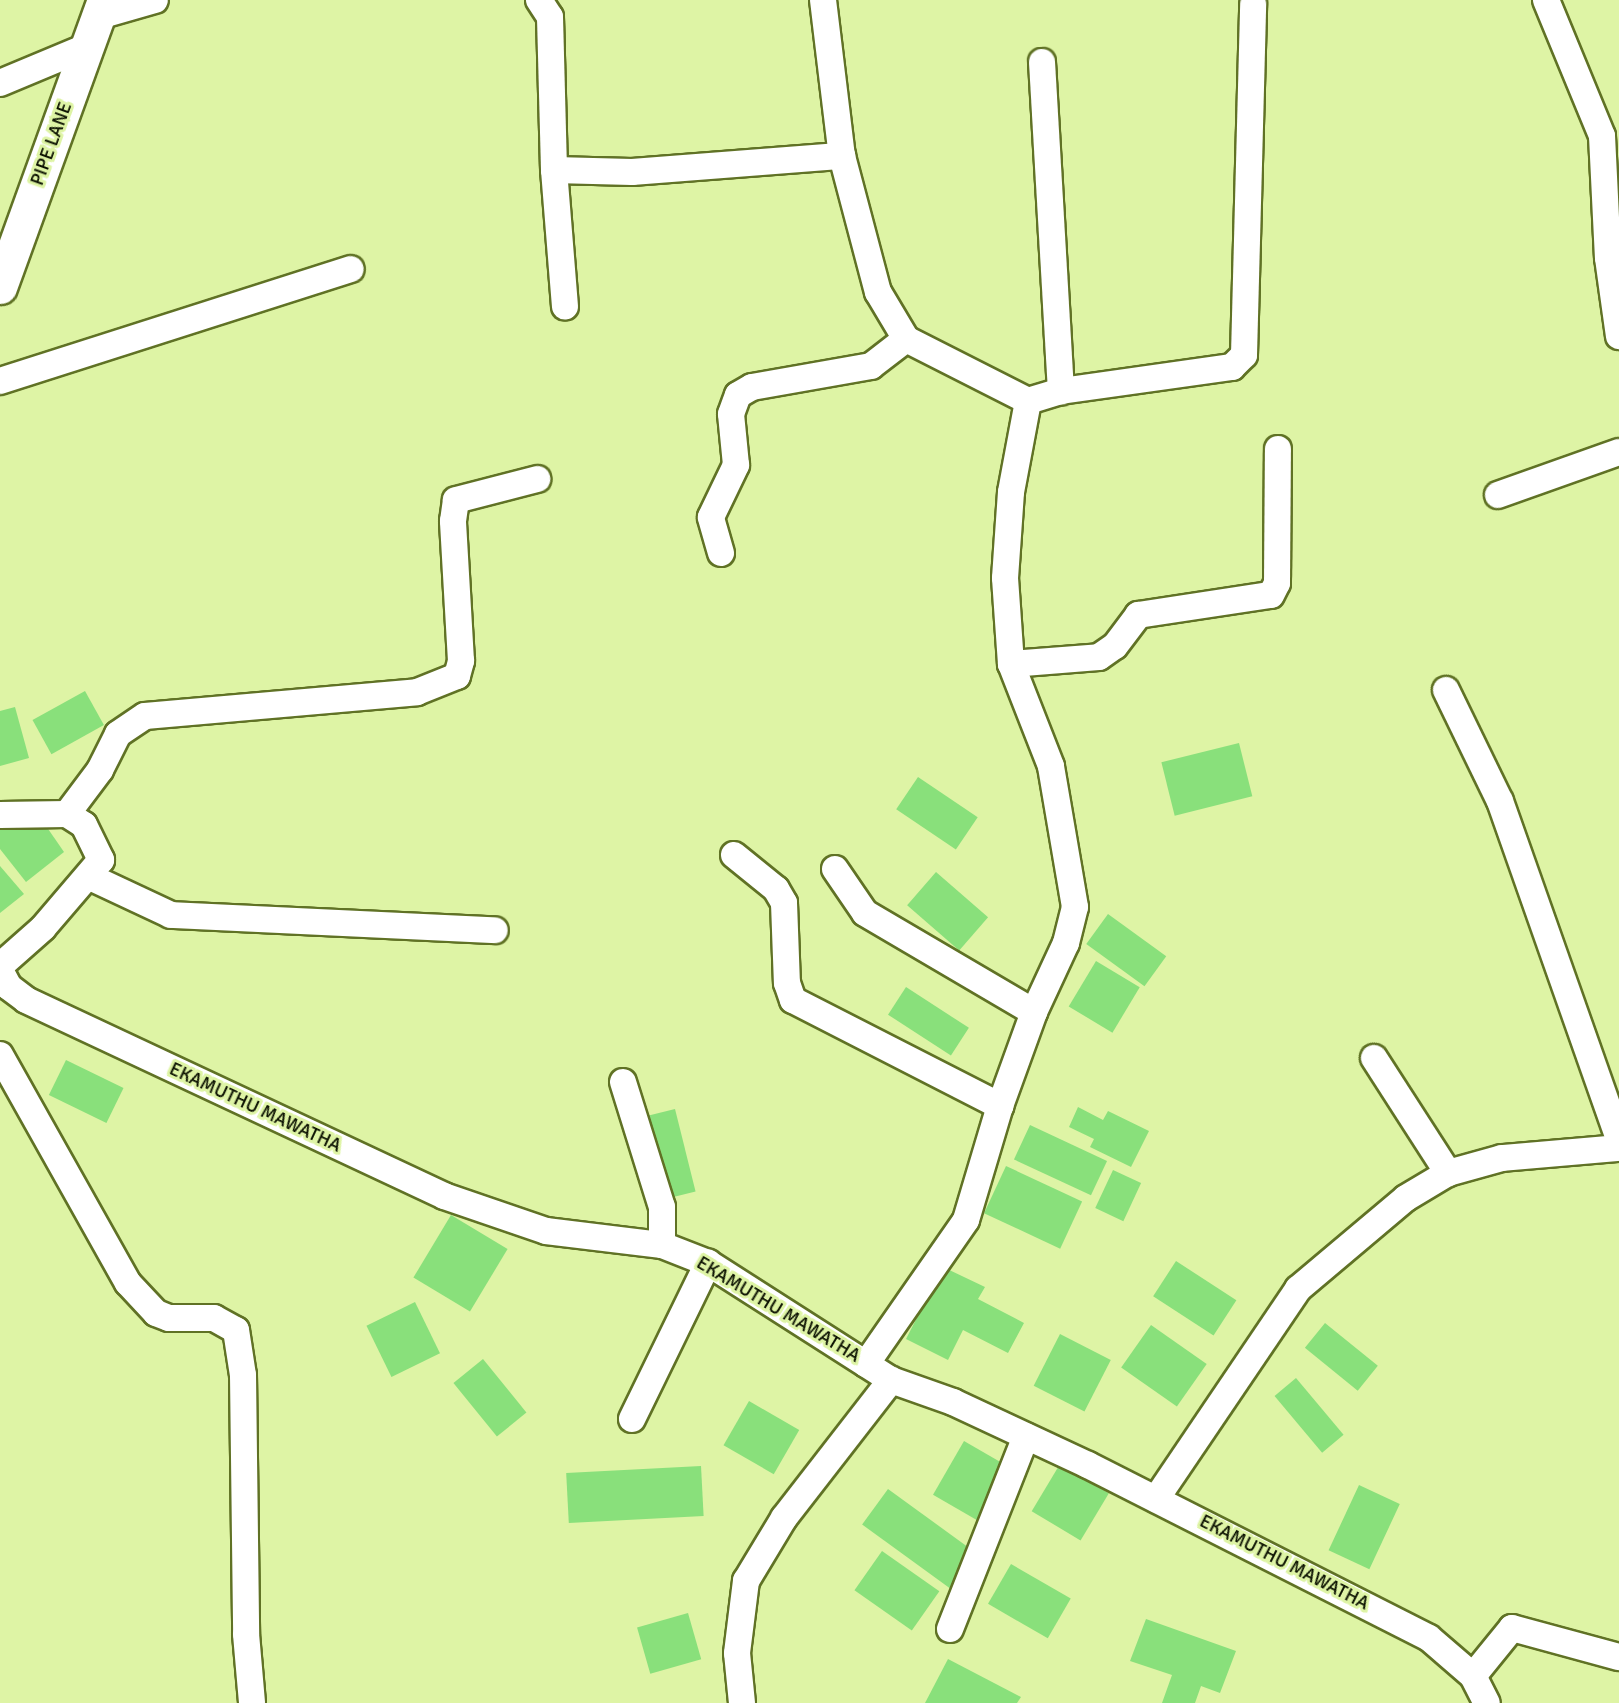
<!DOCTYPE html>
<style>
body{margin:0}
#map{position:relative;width:1619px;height:1703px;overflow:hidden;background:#def4a5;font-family:Signika,sans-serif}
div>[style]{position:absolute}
.building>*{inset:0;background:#89e07b;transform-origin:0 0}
.roads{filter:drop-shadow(2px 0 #607225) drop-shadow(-2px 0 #607225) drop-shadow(0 2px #607225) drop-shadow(0 -2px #607225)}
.minor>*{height:26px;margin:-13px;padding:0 13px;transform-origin:13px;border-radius:13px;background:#fff}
.tertiary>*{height:33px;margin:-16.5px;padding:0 16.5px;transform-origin:16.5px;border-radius:16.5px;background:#fff}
span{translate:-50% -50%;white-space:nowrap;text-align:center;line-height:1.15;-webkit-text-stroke:6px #def4a5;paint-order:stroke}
.street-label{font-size:19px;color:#0b1100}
</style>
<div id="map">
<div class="building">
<div style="left:85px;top:691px;width:39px;height:60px;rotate:61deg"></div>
<div style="clip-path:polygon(15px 707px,29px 758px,0 766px,0 711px)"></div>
<div style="left:1239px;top:743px;width:55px;height:80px;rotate:76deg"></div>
<div style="left:918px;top:777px;width:72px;height:39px;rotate:34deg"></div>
<div style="clip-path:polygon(44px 823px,64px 852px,26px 882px,0 849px,0 825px)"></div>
<div style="clip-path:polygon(0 866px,24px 894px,0 913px)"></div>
<div style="left:936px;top:872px;width:69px;height:44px;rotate:41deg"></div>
<div style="left:1108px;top:914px;width:72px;height:37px;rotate:36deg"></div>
<div style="left:1096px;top:961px;width:51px;height:53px;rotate:31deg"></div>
<div style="left:906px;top:987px;width:75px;height:33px;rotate:33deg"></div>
<div style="left:66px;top:1060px;width:64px;height:39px;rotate:26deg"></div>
<div style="clip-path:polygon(1078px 1107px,1103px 1120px,1108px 1111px,1149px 1131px,1131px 1167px,1090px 1147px,1094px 1139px,1069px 1127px)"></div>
<div style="left:675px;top:1109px;width:85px;height:50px;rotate:76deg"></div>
<div style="left:1030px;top:1125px;width:85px;height:38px;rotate:25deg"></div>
<div style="left:1006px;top:1166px;width:84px;height:52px;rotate:25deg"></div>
<div style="left:1113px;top:1170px;width:31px;height:42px;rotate:25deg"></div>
<div style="left:451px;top:1215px;width:66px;height:73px;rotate:31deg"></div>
<div style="left:1176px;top:1261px;width:72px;height:42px;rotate:33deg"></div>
<div style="clip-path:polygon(943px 1267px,985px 1287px,978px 1299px,1024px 1323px,1008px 1353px,963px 1330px,948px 1360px,906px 1339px)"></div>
<div style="left:415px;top:1302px;width:57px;height:54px;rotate:64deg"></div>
<div style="left:1325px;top:1323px;width:68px;height:32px;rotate:39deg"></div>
<div style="left:1151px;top:1325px;width:68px;height:52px;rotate:35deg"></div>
<div style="left:1060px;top:1334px;width:57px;height:58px;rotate:27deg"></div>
<div style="left:483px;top:1359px;width:69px;height:38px;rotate:51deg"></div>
<div style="left:1296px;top:1378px;width:74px;height:28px;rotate:50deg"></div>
<div style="left:749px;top:1401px;width:58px;height:51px;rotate:30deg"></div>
<div style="left:964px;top:1441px;width:53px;height:62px;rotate:30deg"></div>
<div style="left:1060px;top:1464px;width:57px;height:55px;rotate:31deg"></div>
<div style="left:701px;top:1466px;width:50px;height:135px;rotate:87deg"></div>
<div style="left:1359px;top:1485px;width:45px;height:72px;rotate:25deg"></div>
<div style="left:888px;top:1489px;width:111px;height:44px;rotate:36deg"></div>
<div style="left:882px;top:1551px;width:70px;height:48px;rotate:35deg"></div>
<div style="left:1011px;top:1564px;width:69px;height:46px;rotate:30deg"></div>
<div style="left:688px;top:1613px;width:48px;height:53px;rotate:74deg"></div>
<div style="clip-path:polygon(1146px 1619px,1236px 1651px,1220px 1693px,1201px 1686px,1195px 1703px,1162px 1703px,1172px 1675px,1130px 1661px)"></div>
<div style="clip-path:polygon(948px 1659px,1021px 1697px,1017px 1703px,925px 1703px)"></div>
</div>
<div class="roads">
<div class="minor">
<div style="left:539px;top:0;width:20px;rotate:57deg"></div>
<div style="left:550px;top:17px;width:153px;rotate:88.5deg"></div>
<div style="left:554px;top:170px;width:137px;rotate:85.4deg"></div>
<div style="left:823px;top:0;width:157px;rotate:83.1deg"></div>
<div style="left:842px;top:156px;width:141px;rotate:75.2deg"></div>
<div style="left:878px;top:292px;width:55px;rotate:59.2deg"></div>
<div style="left:906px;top:339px;width:137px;rotate:26.9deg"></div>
<div style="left:1546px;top:0;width:147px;rotate:67.6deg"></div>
<div style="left:1602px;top:136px;width:122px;rotate:87.2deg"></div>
<div style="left:1608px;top:258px;width:79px;rotate:82deg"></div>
<div style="left:99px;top:16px;width:58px;rotate:-15.9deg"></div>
<div style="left:1042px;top:62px;width:330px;rotate:86.7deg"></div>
<div style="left:0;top:83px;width:96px;rotate:-22.6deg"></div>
<div style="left:554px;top:170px;width:78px;rotate:1.5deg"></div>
<div style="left:632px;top:172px;width:211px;rotate:-4.4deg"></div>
<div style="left:0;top:381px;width:368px;rotate:-17.7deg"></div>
<div style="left:1498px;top:495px;width:128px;rotate:-19.6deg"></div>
<div style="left:721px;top:553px;width:37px;rotate:-106deg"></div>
<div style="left:711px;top:517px;width:58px;rotate:-64.3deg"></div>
<div style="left:736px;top:465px;width:51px;rotate:-95.6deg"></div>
<div style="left:731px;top:414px;width:20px;rotate:-70deg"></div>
<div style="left:738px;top:395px;width:16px;rotate:-30deg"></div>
<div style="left:752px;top:387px;width:121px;rotate:-10deg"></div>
<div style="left:871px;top:366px;width:44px;rotate:-37.6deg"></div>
<div style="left:1011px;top:664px;width:88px;rotate:-4.5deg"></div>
<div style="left:1099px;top:657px;width:19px;rotate:-35deg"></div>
<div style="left:1115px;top:646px;width:39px;rotate:-53deg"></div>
<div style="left:1138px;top:615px;width:134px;rotate:-8.6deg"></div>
<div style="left:1271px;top:595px;width:13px;rotate:-63deg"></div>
<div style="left:1277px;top:583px;width:134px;rotate:-89.6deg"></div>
<div style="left:1446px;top:690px;width:123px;rotate:64.1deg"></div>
<div style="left:1500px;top:801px;width:358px;rotate:70.6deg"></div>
<div style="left:67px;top:814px;width:55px;rotate:-53.1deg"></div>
<div style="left:100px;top:770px;width:40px;rotate:-63.4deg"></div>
<div style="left:118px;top:734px;width:32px;rotate:-34deg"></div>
<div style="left:145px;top:716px;width:273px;rotate:-5deg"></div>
<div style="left:417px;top:692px;width:43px;rotate:-21.8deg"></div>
<div style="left:457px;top:676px;width:16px;rotate:-75deg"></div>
<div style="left:461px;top:661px;width:140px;rotate:-93.3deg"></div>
<div style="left:453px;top:521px;width:21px;rotate:-82deg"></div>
<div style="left:456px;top:500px;width:84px;rotate:-14.5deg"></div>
<div style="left:0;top:815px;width:67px;rotate:-0.9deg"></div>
<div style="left:67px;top:814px;width:20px;rotate:33deg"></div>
<div style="left:84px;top:825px;width:39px;rotate:64deg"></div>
<div style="left:101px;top:860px;width:89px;rotate:130.5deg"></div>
<div style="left:43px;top:928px;width:57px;rotate:138.5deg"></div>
<div style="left:734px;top:855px;width:54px;rotate:39deg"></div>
<div style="left:776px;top:889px;width:16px;rotate:60deg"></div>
<div style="left:784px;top:903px;width:80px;rotate:87.9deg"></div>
<div style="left:787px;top:983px;width:18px;rotate:71deg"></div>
<div style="left:793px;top:1000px;width:233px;rotate:27.1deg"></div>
<div style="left:835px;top:869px;width:53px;rotate:55.7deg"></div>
<div style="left:865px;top:913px;width:196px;rotate:30.4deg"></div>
<div style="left:90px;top:877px;width:89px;rotate:25.1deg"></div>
<div style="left:171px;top:915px;width:324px;rotate:2.7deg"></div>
<div style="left:0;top:970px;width:19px;rotate:62deg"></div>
<div style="left:9px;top:987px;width:21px;rotate:37deg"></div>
<div style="left:26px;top:1000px;width:462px;rotate:25.1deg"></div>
<div style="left:444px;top:1196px;width:108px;rotate:18.9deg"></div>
<div style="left:546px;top:1231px;width:117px;rotate:6.9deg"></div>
<div style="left:662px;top:1245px;width:49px;rotate:21.4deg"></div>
<div style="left:708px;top:1263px;width:217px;rotate:32.6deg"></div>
<div style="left:891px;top:1380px;width:66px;rotate:19.5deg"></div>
<div style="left:953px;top:1402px;width:149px;rotate:25deg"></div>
<div style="left:1088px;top:1465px;width:382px;rotate:26.9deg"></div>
<div style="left:1429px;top:1638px;width:58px;rotate:40.8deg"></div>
<div style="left:1473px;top:1676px;width:30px;rotate:63deg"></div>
<div style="left:0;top:1055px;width:261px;rotate:60.7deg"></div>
<div style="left:128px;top:1283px;width:41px;rotate:47deg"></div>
<div style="left:156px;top:1313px;width:14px;rotate:21deg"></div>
<div style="left:169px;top:1318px;width:45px"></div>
<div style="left:214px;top:1318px;width:25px;rotate:29deg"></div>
<div style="left:236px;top:1330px;width:46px;rotate:81.2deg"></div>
<div style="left:243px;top:1375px;width:259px;rotate:89.3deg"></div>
<div style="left:246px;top:1634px;width:69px;rotate:85deg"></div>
<div style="left:1374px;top:1058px;width:137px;rotate:57.2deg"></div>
<div style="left:623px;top:1082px;width:131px;rotate:72.7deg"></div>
<div style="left:662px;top:1207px;width:38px;rotate:90deg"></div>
<div style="left:866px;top:1364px;width:175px;rotate:-55.2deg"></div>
<div style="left:966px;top:1220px;width:119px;rotate:-73.4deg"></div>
<div style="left:1000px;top:1106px;width:100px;rotate:-70.1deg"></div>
<div style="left:1034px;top:1012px;width:76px;rotate:-65.1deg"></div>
<div style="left:1066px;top:943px;width:37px;rotate:-76deg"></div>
<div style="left:1075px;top:907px;width:143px;rotate:-99.7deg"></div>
<div style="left:1051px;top:766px;width:110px;rotate:-111.4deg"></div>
<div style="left:1011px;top:664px;width:86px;rotate:-94deg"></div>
<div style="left:1005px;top:578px;width:86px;rotate:-86deg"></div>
<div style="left:1011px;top:492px;width:93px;rotate:-79.4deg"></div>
<div style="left:1028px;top:401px;width:34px;rotate:-17deg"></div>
<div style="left:1061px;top:391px;width:173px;rotate:-8deg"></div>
<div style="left:1232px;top:367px;width:17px;rotate:-45deg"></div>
<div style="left:1244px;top:355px;width:351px;rotate:-88.5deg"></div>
<div style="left:632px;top:1419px;width:174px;rotate:-64deg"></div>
<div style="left:1156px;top:1499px;width:254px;rotate:-55.9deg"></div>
<div style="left:1298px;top:1289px;width:141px;rotate:-40.1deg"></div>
<div style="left:1406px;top:1198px;width:49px;rotate:-30.8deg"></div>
<div style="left:1448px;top:1173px;width:56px;rotate:-15.5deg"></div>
<div style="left:1502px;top:1158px;width:117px;rotate:-4.9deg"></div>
<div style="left:950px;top:1629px;width:207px;rotate:-68.5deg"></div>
<div style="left:1473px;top:1676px;width:62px;rotate:-50.9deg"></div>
<div style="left:1512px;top:1628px;width:111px;rotate:15.2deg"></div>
<div style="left:742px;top:1703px;width:50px;rotate:-95.7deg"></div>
<div style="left:737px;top:1653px;width:73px;rotate:-82.9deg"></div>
<div style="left:746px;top:1581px;width:74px;rotate:-58.9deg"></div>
<div style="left:784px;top:1518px;width:175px;rotate:-52.2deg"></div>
</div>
<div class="tertiary">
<div style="left:0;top:287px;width:305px;rotate:-70.1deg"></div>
</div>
</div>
<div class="street-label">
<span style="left:52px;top:144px;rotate:-70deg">PIPE LANE</span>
<span style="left:255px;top:1108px;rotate:25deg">EKAMUTHU MAWATHA</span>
<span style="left:778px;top:1310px;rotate:31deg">EKAMUTHU MAWATHA</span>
<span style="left:1284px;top:1563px;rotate:27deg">EKAMUTHU MAWATHA</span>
</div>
</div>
